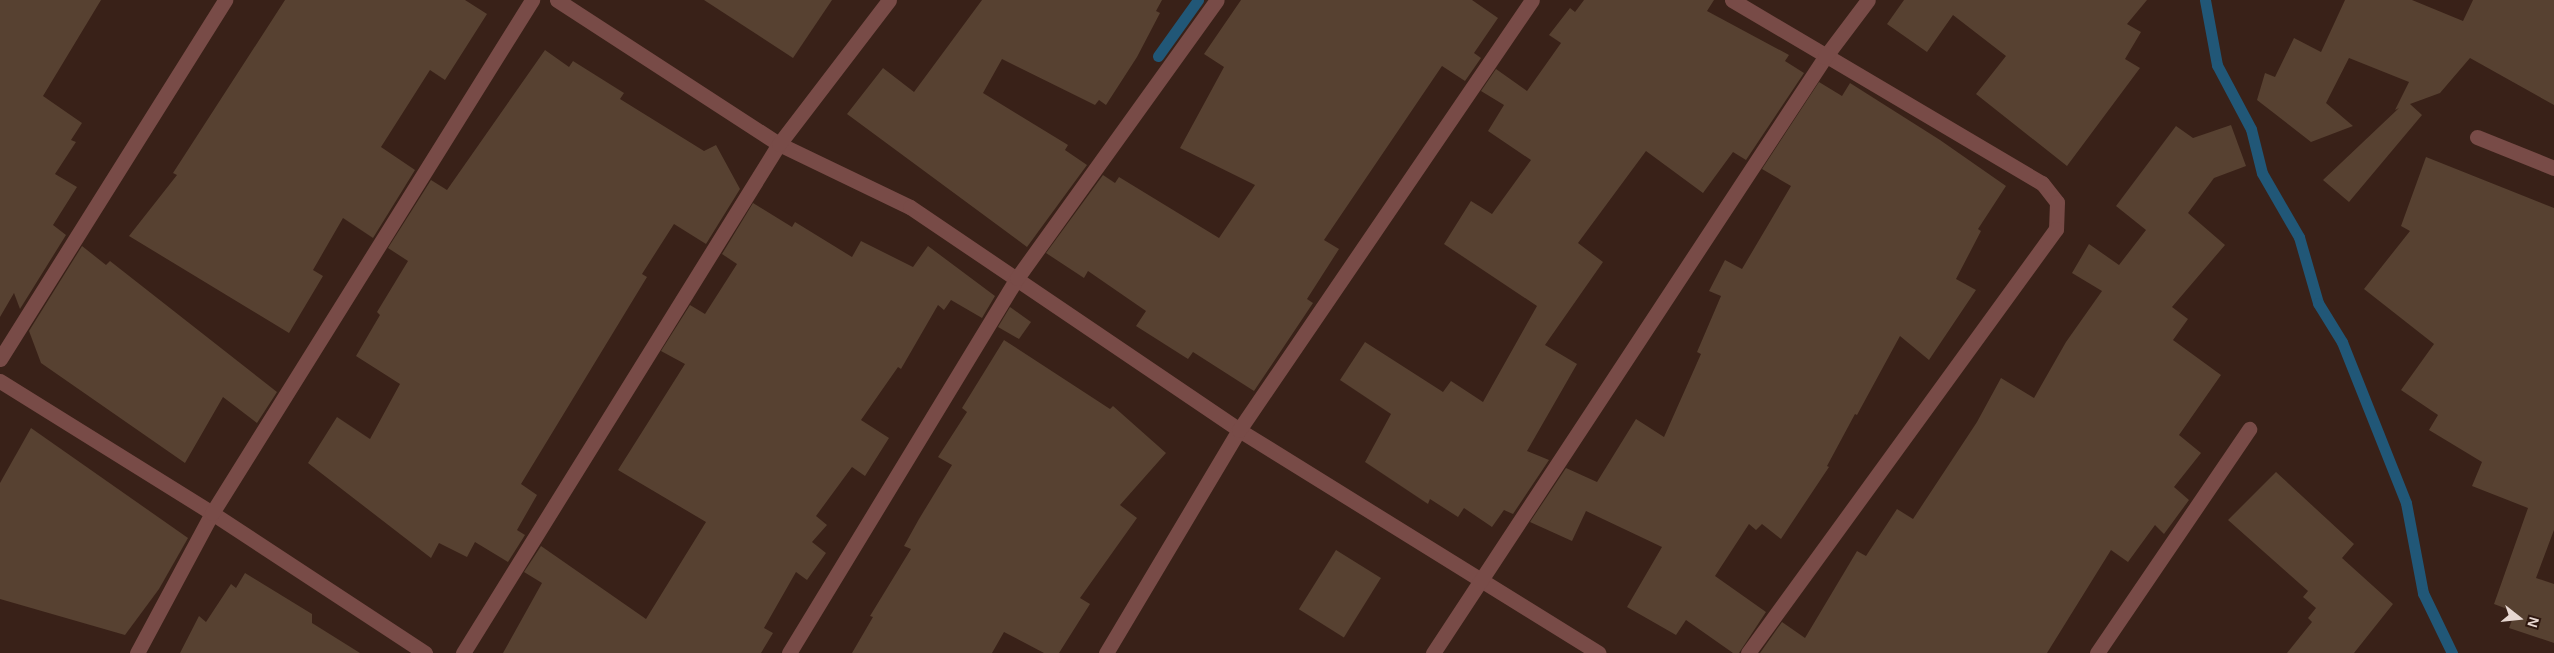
<!DOCTYPE html>
<style>
body{margin:0}
#map{position:relative;width:2554px;height:653px;overflow:hidden;background:#392118;font-family:Helvetica,sans-serif}
div>[style]{position:absolute}
.stream>*{height:11px;margin:-5.5px;padding:0 5.5px;transform-origin:5.5px;border-radius:5.5px;background:#215777}
.building>*{inset:0;background:#574131;transform-origin:0 0}
.street>*{height:15px;margin:-7.5px;padding:0 7.5px;transform-origin:7.5px;border-radius:7.5px;background:#784b47}
span{translate:-50% -50%;white-space:nowrap;text-align:center;line-height:1.15;-webkit-text-stroke:4px #2e170f;paint-order:stroke}
.north{position:absolute;left:2494px;top:593px;width:50px;height:50px;-webkit-text-stroke:4px #2e170f;paint-order:stroke;rotate:106deg;font-size:14px;font-weight:700;line-height:20px;text-align:center;color:#e7d7d1}
.north::after{content:'';display:block;margin:auto;width:18px;height:22px;background:#e7d7d1;clip-path:polygon(50% 0,100% 100%,50% 72%,0 100%)}
</style>
<div id="map">
<div class="stream">
<div style="left:2205px;top:0;width:66px;rotate:79.5deg"></div>
<div style="left:2217px;top:65px;width:72px;rotate:62deg"></div>
<div style="left:2251px;top:129px;width:45px;rotate:76deg"></div>
<div style="left:2262px;top:173px;width:74px;rotate:60deg"></div>
<div style="left:2299px;top:237px;width:69px;rotate:73.9deg"></div>
<div style="left:2318px;top:303px;width:46px;rotate:58.4deg"></div>
<div style="left:2342px;top:342px;width:173px;rotate:68.3deg"></div>
<div style="left:2406px;top:503px;width:92px;rotate:79.3deg"></div>
<div style="left:2423px;top:593px;width:67px;rotate:64.2deg"></div>
<div style="left:1158px;top:56px;width:69px;rotate:-54.5deg"></div>
</div>
<div class="building">
<div style="clip-path:polygon(0 0,101px 0,43px 96px,82px 123px,71px 140px,76px 142px,55px 174px,77px 187px,53px 225px,66px 235px,20px 309px,14px 293px,0 317px)"></div>
<div style="clip-path:polygon(285px 0,465px 0,487px 14px,445px 80px,430px 70px,381px 147px,415px 170px,373px 238px,343px 218px,313px 270px,323px 276px,289px 333px,129px 236px,177px 175px,173px 173px)"></div>
<div style="clip-path:polygon(704px 0,832px 0,793px 58px)"></div>
<div style="clip-path:polygon(982px 0,1162px 0,1156px 11px,1160px 13px,1137px 57px,1106px 105px,1099px 100px,1095px 105px,1002px 59px,983px 93px,1068px 145px,1065px 150px,1087px 165px,1027px 247px,847px 114px,883px 68px,914px 92px)"></div>
<div style="clip-path:polygon(1241px 0,1472px 0,1498px 18px,1474px 53px,1481px 58px,1465px 81px,1442px 66px,1324px 240px,1339px 249px,1307px 299px,1313px 303px,1254px 391px,1193px 352px,1188px 359px,1136px 326px,1146px 311px,1088px 271px,1084px 278px,1046px 253px,1103px 175px,1115px 183px,1119px 177px,1219px 238px,1255px 185px,1180px 148px,1224px 67px,1204px 54px)"></div>
<div style="clip-path:polygon(1584px 0,1714px 0,1707px 11px,1789px 55px,1785px 61px,1804px 73px,1746px 160px,1733px 152px,1703px 193px,1646px 151px,1578px 243px,1603px 262px,1545px 345px,1577px 364px,1527px 451px,1549px 460px,1513px 514px,1504px 510px,1492px 527px,1464px 508px,1458px 517px,1430px 499px,1428px 504px,1365px 462px,1391px 414px,1340px 380px,1365px 342px,1443px 392px,1451px 381px,1483px 402px,1537px 306px,1444px 244px,1471px 201px,1492px 214px,1531px 160px,1488px 131px,1504px 105px,1481px 91px,1496px 69px,1527px 91px,1561px 43px,1549px 35px,1570px 8px,1575px 12px)"></div>
<div style="clip-path:polygon(1904px 0,2147px 0,2127px 24px,2141px 32px,2125px 59px,2140px 68px,2067px 166px,1976px 94px,2006px 56px,1953px 15px,1927px 52px,1887px 24px)"></div>
<div style="clip-path:polygon(2345px 0,2412px 0,2463px 21px,2473px 0,2554px 0,2554px 105px,2470px 58px,2440px 93px,2410px 104px,2422px 115px,2349px 202px,2323px 180px,2399px 108px,2395px 110px,2409px 82px,2349px 58px,2326px 103px,2353px 126px,2311px 142px,2257px 100px,2265px 73px,2275px 77px,2294px 38px,2321px 52px)"></div>
<div style="clip-path:polygon(545px 50px,569px 67px,573px 61px,624px 93px,620px 99px,704px 151px,716px 145px,740px 189px,706px 244px,674px 224px,642px 274px,647px 277px,521px 484px,537px 495px,517px 530px,525px 535px,508px 562px,475px 542px,467px 557px,439px 543px,431px 558px,308px 463px,337px 417px,370px 439px,400px 384px,356px 356px,380px 315px,377px 312px,408px 261px,388px 248px,431px 180px,447px 190px)"></div>
<div style="clip-path:polygon(1819px 82px,1842px 96px,1850px 83px,1940px 140px,2006px 186px,1978px 229px,1981px 231px,1956px 279px,1976px 290px,1929px 360px,1900px 336px,1857px 415px,1855px 414px,1827px 466px,1829px 467px,1781px 539px,1762px 524px,1756px 530px,1749px 524px,1715px 576px,1766px 612px,1739px 653px,1733px 653px,1686px 620px,1676px 635px,1627px 607px,1662px 547px,1586px 511px,1572px 541px,1530px 522px,1566px 468px,1597px 482px,1636px 419px,1664px 437px,1701px 354px,1697px 352px,1721px 296px,1709px 291px,1725px 260px,1742px 269px,1791px 186px,1762px 169px)"></div>
<div style="clip-path:polygon(2231px 125px,2246px 166px,2214px 178px,2188px 213px,2225px 245px,2172px 307px,2188px 319px,2173px 340px,2221px 375px,2179px 435px,2201px 453px,2174px 487px,2189px 500px,2164px 534px,2155px 525px,2128px 562px,2111px 550px,2047px 653px,1760px 653px,1782px 622px,1805px 638px,1857px 551px,1866px 556px,1897px 509px,1913px 519px,1977px 422px,2001px 378px,2034px 398px,2066px 342px,2102px 291px,2072px 273px,2089px 244px,2119px 265px,2146px 230px,2116px 206px,2176px 126px,2193px 138px)"></div>
<div style="clip-path:polygon(2426px 157px,2554px 208px,2554px 530px,2536px 578px,2554px 584px,2554px 643px,2509px 628px,2515px 612px,2494px 604px,2528px 508px,2472px 486px,2482px 462px,2429px 430px,2438px 415px,2401px 390px,2434px 344px,2364px 289px,2410px 231px,2401px 226px)"></div>
<div style="clip-path:polygon(753px 203px,792px 227px,795px 222px,852px 257px,861px 241px,913px 267px,928px 246px,995px 296px,982px 318px,951px 300px,944px 310px,938px 305px,901px 369px,898px 367px,861px 420px,889px 438px,865px 476px,852px 467px,816px 516px,827px 525px,812px 542px,826px 553px,807px 580px,796px 572px,764px 628px,773px 633px,761px 653px,503px 653px,542px 583px,524px 572px,541px 546px,646px 619px,706px 522px,618px 470px,685px 364px,661px 351px,690px 305px,705px 314px,737px 264px,722px 254px)"></div>
<div style="clip-path:polygon(82px 246px,106px 265px,110px 261px,277px 392px,257px 423px,223px 397px,185px 463px,41px 363px,29px 331px)"></div>
<div style="clip-path:polygon(1010px 307px,1031px 322px,1019px 339px,998px 327px)"></div>
<div style="clip-path:polygon(1004px 340px,1110px 409px,1113px 406px,1166px 453px,1120px 505px,1137px 518px,1080px 598px,1090px 604px,1059px 653px,1044px 653px,1004px 632px,992px 653px,852px 653px,873px 617px,870px 616px,911px 549px,904px 546px,919px 519px,952px 465px,938px 457px,967px 412px,962px 408px)"></div>
<div style="clip-path:polygon(31px 428px,188px 538px,159px 589px,125px 635px,0 599px,0 483px)"></div>
<div style="clip-path:polygon(2276px 472px,2354px 544px,2342px 558px,2393px 604px,2354px 653px,2287px 653px,2312px 622px,2308px 618px,2316px 608px,2303px 597px,2308px 591px,2228px 520px)"></div>
<div style="left:1336px;top:550px;width:53px;height:70px;rotate:32deg"></div>
<div style="clip-path:polygon(245px 573px,312px 614px,312px 623px,360px 653px,180px 653px,199px 616px,206px 622px,231px 584px,236px 588px)"></div>
</div>
<div class="street">
<div style="left:557px;top:0;width:265px;rotate:33deg"></div>
<div style="left:779px;top:144px;width:145px;rotate:25.7deg"></div>
<div style="left:910px;top:207px;width:397px;rotate:34.1deg"></div>
<div style="left:1239px;top:430px;width:423px;rotate:31.8deg"></div>
<div style="left:1732px;top:0;width:360px;rotate:30.6deg"></div>
<div style="left:2042px;top:183px;width:24px;rotate:52deg"></div>
<div style="left:2057px;top:202px;width:27px;rotate:92deg"></div>
<div style="left:2056px;top:229px;width:524px;rotate:126deg"></div>
<div style="left:2477px;top:137px;width:83px;rotate:21.9deg"></div>
<div style="left:0;top:359px;width:424px;rotate:-57.9deg"></div>
<div style="left:0;top:381px;width:250px;rotate:31.9deg"></div>
<div style="left:212px;top:513px;width:255px;rotate:33.3deg"></div>
<div style="left:137px;top:653px;width:159px;rotate:-61.8deg"></div>
<div style="left:212px;top:513px;width:605px;rotate:-58.04deg"></div>
<div style="left:463px;top:653px;width:599px;rotate:-58.17deg"></div>
<div style="left:779px;top:144px;width:181px;rotate:-52.6deg"></div>
<div style="left:789px;top:653px;width:439px;rotate:-58.7deg"></div>
<div style="left:1017px;top:278px;width:342px;rotate:-54.3deg"></div>
<div style="left:1106px;top:653px;width:260px;rotate:-59.2deg"></div>
<div style="left:1239px;top:430px;width:520px;rotate:-55.73deg"></div>
<div style="left:1433px;top:653px;width:713px;rotate:-56.67deg"></div>
<div style="left:1825px;top:57px;width:71px;rotate:-53deg"></div>
<div style="left:2097px;top:653px;width:271px;rotate:-55.8deg"></div>
</div>
<div class="north">N</div>
</div>
